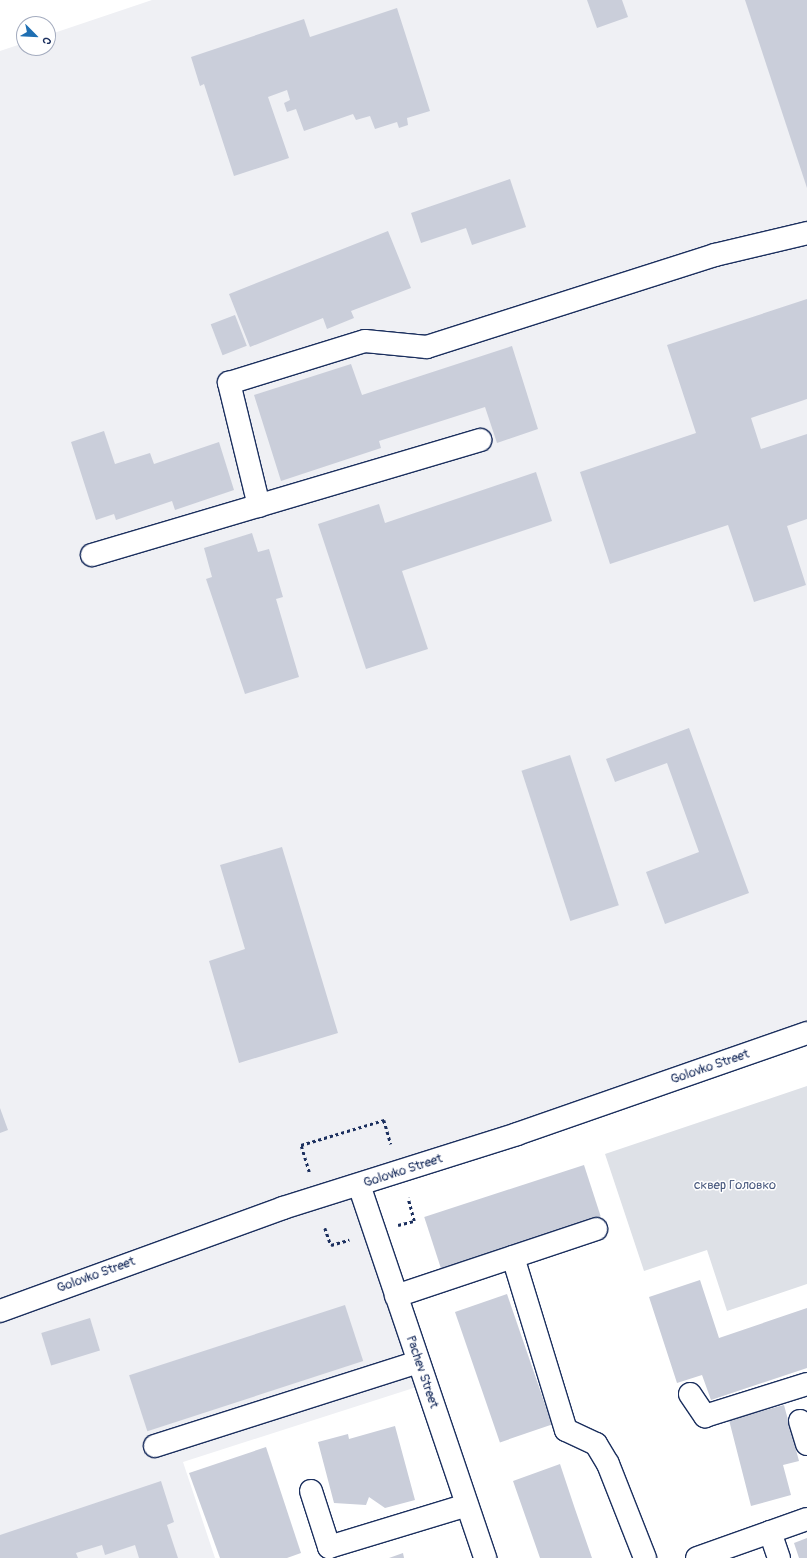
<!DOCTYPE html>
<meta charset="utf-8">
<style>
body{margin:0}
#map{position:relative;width:807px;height:1558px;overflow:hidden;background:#fff;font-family:Pangolin,sans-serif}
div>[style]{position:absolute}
.built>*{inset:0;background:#eff0f4}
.green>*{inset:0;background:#dee1e7}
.building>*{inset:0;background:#caceda;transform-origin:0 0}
.path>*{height:2.5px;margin-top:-1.25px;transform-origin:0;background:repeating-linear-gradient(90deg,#1b2f5e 0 3px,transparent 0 6px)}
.roads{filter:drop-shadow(1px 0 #1b2f5e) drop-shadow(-1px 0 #1b2f5e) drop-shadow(0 1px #1b2f5e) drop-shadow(0 -1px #1b2f5e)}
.minor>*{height:22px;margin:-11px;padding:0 11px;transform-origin:11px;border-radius:11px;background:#fff}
span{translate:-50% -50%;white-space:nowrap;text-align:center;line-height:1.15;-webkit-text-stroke:3px #fff;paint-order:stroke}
.street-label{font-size:13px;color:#1b2f5e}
.park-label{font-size:13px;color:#4c5c80}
.north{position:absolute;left:16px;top:16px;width:40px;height:40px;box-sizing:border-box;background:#fff;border:1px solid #a4acbf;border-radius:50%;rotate:114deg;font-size:11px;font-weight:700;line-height:16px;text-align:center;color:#1b2f5e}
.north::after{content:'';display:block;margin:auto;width:14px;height:18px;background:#1f6fb2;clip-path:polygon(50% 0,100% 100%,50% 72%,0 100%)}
</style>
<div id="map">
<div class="built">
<div style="clip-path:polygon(152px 0,807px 0,807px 1033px,359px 1185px,426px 1384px,183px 1462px,215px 1558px,0 1558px,0 51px,24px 43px,24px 48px,48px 48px,48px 35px)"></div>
</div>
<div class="green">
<div style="clip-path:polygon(807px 1086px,807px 1284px,727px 1311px,707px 1250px,644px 1271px,605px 1154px)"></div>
</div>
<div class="building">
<div style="clip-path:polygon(587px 0,622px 0,628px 17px,597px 28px)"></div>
<div style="clip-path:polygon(745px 0,807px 0,807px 188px)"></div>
<div style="clip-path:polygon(397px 8px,430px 111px,407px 118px,408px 125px,399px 128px,397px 122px,375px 129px,370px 116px,356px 120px,353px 114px,304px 131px,296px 109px,287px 112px,284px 103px,290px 100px,287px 90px,268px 97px,289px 158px,234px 176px,204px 84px,200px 86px,191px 57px,304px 19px,310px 37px)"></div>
<div style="clip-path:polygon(510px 179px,526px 227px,472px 245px,466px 228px,421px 243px,411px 213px)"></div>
<div style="clip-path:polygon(388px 231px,411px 288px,351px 311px,354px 318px,327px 329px,323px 318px,250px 347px,229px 294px)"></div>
<div style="clip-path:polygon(807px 299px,807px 399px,751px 418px,761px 449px,807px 434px,807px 519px,787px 526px,806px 585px,754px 602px,728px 525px,610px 564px,580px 472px,696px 433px,667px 345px)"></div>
<div style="left:235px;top:315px;width:33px;height:26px;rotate:69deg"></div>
<div style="clip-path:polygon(512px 346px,538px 429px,497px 443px,485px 407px,379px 441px,381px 448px,281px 481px,254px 395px,351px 364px,362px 395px)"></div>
<div style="clip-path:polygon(104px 431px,115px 464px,150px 453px,154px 464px,219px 442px,234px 490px,175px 510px,172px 501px,116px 520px,114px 514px,96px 520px,71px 442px)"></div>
<div style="clip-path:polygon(536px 472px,552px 521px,402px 571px,428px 649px,366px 669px,318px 524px,379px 504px,385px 523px)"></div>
<div style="clip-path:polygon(252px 533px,258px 552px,269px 549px,283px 597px,276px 599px,299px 677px,245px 694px,206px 579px,212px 577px,204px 548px)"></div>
<div style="clip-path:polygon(689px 728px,749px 893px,665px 924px,646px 872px,699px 852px,667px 763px,615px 782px,606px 759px)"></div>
<div style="left:570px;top:755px;width:158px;height:51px;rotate:72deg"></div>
<div style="clip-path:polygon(282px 847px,338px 1033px,239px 1063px,209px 961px,245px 949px,220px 865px)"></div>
<div style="clip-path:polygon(0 1108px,8px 1130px,0 1133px)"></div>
<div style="left:584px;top:1165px;width:54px;height:168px;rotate:72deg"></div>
<div style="clip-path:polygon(700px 1280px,719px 1338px,807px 1308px,807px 1368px,711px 1400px,702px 1375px,677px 1383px,649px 1297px)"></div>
<div style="left:507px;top:1294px;width:138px;height:55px;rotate:71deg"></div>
<div style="left:345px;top:1305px;width:59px;height:227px;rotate:72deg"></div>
<div style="left:90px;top:1318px;width:34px;height:51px;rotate:73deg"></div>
<div style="clip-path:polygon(784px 1405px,799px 1461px,783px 1465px,791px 1495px,751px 1506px,729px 1420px)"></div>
<div style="clip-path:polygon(395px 1426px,415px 1500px,385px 1508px,369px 1497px,366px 1505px,334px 1503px,318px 1442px,348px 1434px,349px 1439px)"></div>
<div style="clip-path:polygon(266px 1447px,301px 1553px,287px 1558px,220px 1558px,189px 1473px)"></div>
<div style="clip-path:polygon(560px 1464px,575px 1509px,592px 1558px,540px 1558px,513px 1481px)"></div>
<div style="clip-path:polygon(161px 1481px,174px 1522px,167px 1525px,178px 1558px,139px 1558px,135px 1545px,105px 1555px,102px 1545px,76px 1553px,78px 1558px,0 1558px,0 1535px)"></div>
<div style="clip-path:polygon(807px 1538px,807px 1558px,799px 1558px,794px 1543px)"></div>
<div style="clip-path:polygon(403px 1553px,404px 1558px,389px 1558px)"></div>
</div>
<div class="path">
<div style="left:309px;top:1172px;width:28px;rotate:-107deg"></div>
<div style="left:301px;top:1145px;width:87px;rotate:-16.8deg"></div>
<div style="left:384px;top:1120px;width:25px;rotate:74deg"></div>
<div style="left:398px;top:1225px;width:16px;rotate:-14deg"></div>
<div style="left:414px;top:1221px;width:24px;rotate:-105deg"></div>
<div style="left:325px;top:1228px;width:18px;rotate:71deg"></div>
<div style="left:331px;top:1245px;width:19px;rotate:-16deg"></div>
</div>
<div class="roads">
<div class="minor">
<div style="left:259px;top:506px;width:127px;rotate:-103.7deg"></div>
<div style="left:229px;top:383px;width:142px;rotate:-17.2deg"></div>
<div style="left:365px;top:341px;width:62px;rotate:5.5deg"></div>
<div style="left:427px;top:347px;width:302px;rotate:-17.7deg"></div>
<div style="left:715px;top:255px;width:95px;rotate:-13.4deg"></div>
<div style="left:92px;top:555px;width:405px;rotate:-16.5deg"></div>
<div style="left:359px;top:1185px;width:394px;rotate:71.3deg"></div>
<div style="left:513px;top:1257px;width:181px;rotate:73deg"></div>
<div style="left:566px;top:1430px;width:33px;rotate:25deg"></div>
<div style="left:596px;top:1444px;width:23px;rotate:59deg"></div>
<div style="left:608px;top:1464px;width:101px;rotate:68.5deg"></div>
<div style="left:396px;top:1296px;width:211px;rotate:-18.5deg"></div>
<div style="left:0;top:1311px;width:301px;rotate:-20deg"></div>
<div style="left:283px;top:1208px;width:245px;rotate:-17.5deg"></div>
<div style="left:517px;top:1134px;width:307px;rotate:-19.2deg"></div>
<div style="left:690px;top:1394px;width:27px;rotate:56deg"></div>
<div style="left:705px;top:1416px;width:107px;rotate:-17.4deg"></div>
<div style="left:800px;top:1421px;width:24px;rotate:73deg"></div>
<div style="left:155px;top:1446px;width:276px;rotate:-17.7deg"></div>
<div style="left:311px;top:1491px;width:59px;rotate:72.2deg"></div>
<div style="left:329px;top:1547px;width:144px;rotate:-16.9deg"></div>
<div style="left:770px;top:1532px;width:28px;rotate:71deg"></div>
<div style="left:697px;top:1558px;width:117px;rotate:-19.5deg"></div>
</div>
</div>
<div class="street-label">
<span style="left:710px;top:1067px;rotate:-19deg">Golovko Street</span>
<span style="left:403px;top:1171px;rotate:-18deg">Golovko Street</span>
<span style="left:96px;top:1275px;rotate:-20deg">Golovko Street</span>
<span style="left:422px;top:1372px;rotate:71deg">Pachev Street</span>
</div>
<div class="park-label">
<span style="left:735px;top:1185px">сквер Головко</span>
</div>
<div class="north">С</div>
</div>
